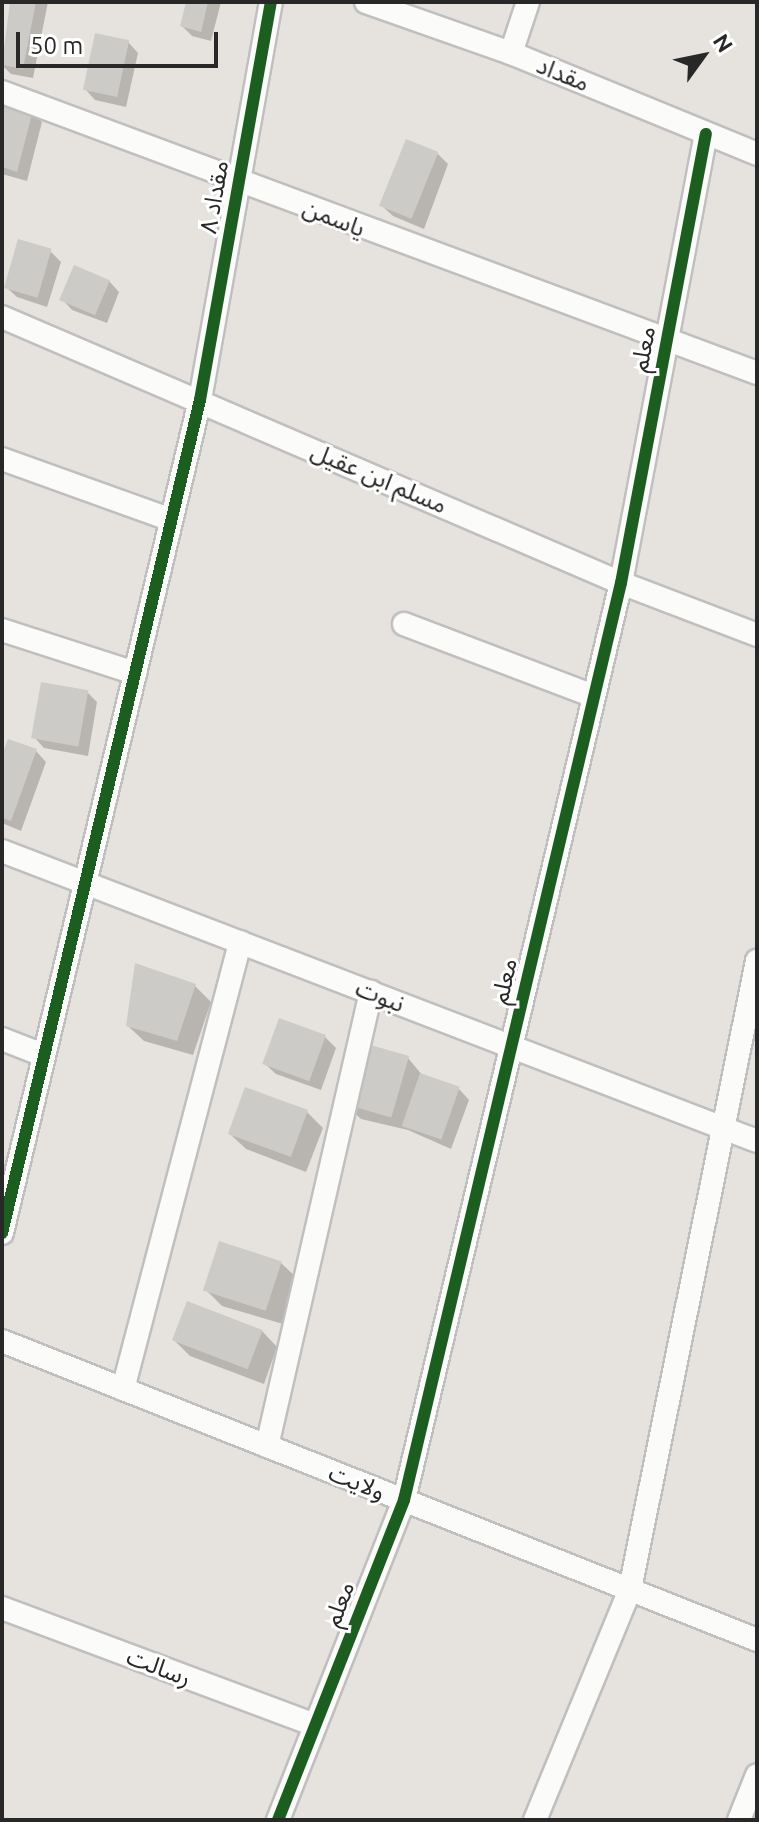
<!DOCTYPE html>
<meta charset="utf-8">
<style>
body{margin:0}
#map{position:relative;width:759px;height:1822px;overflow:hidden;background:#e6e3de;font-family:Ubuntu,"Noto Sans Arabic",sans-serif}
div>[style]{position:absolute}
.shadow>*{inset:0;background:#0003}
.building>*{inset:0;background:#cdcbc7;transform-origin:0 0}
.roads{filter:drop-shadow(2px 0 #c0bfbf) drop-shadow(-2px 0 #c0bfbf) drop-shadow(0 2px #c0bfbf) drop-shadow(0 -2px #c0bfbf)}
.street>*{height:22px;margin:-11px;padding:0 11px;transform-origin:11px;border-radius:11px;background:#fbfbfa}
.cycleway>*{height:12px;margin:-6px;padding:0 6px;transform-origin:6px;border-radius:6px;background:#1b5e20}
span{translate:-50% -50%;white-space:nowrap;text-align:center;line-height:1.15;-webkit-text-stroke:6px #fff;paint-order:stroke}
.street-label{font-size:24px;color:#282828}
.frame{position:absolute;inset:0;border:4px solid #282828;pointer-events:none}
.north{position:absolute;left:663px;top:16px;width:80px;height:80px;-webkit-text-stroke:6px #fff;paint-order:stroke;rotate:57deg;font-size:22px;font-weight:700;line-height:32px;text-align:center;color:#282828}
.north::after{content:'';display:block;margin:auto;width:28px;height:36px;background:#282828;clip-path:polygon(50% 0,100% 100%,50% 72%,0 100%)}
.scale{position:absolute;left:16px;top:32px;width:202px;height:36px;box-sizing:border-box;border:4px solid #282828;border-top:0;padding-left:10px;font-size:24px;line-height:28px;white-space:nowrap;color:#282828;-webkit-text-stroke:6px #fff;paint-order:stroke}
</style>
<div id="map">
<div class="shadow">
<div style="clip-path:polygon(12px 2px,48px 2px,33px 78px,11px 74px,2px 65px)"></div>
<div style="clip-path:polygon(188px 2px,221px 2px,211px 41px,192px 36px,182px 26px)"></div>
<div style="clip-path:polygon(128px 42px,138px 53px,126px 107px,95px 100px,85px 89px)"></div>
<div style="clip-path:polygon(5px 105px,32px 112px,42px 122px,27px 181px,2px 174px)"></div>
<div style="clip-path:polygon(438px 154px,448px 164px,424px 229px,393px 216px,382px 206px)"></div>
<div style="clip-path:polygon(50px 251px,61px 262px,47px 307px,17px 297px,6px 287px)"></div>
<div style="clip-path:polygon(109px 281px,119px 292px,107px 323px,72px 310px,62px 299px)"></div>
<div style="clip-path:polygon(87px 692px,97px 702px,88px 756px,44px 748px,34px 737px)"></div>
<div style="clip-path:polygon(36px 751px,46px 762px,21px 831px,2px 823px,2px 761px)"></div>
<div style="clip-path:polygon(195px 986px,211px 1002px,193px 1055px,144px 1041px,128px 1026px)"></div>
<div style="clip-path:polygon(325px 1037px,336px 1048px,321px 1090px,276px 1074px,265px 1064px)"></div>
<div style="clip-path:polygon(408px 1058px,423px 1076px,459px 1089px,469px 1100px,451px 1149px,408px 1130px,361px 1119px,345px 1104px)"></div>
<div style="clip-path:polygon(247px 1089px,307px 1112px,323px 1128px,306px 1172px,246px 1149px,230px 1134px)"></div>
<div style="clip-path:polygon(281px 1263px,297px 1278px,283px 1324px,222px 1306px,206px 1290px)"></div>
<div style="clip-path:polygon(262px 1331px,277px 1347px,264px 1384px,190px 1356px,174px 1340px)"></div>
</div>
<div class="building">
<div style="clip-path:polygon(10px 2px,36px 2px,23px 69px,2px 65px)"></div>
<div style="clip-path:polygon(186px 2px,208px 2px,201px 32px,180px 26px)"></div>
<div style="left:95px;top:33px;width:35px;height:58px;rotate:12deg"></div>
<div style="clip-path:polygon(4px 102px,33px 110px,17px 172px,2px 167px)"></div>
<div style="left:406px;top:139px;width:35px;height:72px;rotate:22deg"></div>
<div style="left:18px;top:239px;width:35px;height:51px;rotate:16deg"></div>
<div style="left:74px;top:265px;width:39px;height:38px;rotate:23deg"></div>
<div style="left:41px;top:682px;width:48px;height:57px;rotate:10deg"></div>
<div style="clip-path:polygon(8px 739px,37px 749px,11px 821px,2px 818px,2px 755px)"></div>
<div style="clip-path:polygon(135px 963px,196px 984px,177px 1041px,126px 1026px)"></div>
<div style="left:279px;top:1018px;width:50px;height:49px;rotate:20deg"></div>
<div style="left:360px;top:1042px;width:51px;height:64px;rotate:16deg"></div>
<div style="left:420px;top:1073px;width:42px;height:56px;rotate:19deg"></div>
<div style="left:245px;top:1087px;width:67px;height:50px;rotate:20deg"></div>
<div style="left:219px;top:1241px;width:66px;height:52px;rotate:18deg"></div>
<div style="left:187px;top:1301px;width:81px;height:42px;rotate:21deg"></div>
</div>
<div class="roads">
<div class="street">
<div style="left:366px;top:2px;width:154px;rotate:19.4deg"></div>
<div style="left:511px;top:53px;width:266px;rotate:22.3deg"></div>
<div style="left:511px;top:53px;width:54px;rotate:-71.6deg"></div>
<div style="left:2px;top:92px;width:806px;rotate:20.41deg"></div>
<div style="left:2px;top:317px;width:674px;rotate:23.25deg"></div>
<div style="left:621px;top:583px;width:146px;rotate:20.9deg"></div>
<div style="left:2px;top:459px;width:180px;rotate:19.8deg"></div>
<div style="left:404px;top:624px;width:203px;rotate:20.8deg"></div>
<div style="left:2px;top:630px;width:140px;rotate:17.9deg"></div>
<div style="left:2px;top:851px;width:809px;rotate:21.01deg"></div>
<div style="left:2px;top:1039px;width:44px;rotate:21.3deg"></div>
<div style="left:2px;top:1233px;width:856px;rotate:-76.63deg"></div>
<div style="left:200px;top:400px;width:404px;rotate:-79.9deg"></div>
<div style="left:2px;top:1341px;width:812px;rotate:21.6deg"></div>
<div style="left:123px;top:1389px;width:462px;rotate:-75.3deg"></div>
<div style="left:267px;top:1446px;width:466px;rotate:-77.1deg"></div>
<div style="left:2px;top:1608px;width:334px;rotate:20.5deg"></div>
<div style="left:278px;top:1820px;width:344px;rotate:-68.5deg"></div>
<div style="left:404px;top:1500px;width:942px;rotate:-76.69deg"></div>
<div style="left:621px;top:583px;width:457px;rotate:-79.3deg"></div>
<div style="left:535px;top:1820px;width:250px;rotate:-67.6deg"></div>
<div style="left:630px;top:1589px;width:641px;rotate:-78.57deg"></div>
<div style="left:739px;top:1820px;width:48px;rotate:-68.2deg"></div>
</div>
</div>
<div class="cycleway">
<div style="left:2px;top:1233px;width:856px;rotate:-76.63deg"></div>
<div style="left:200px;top:400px;width:404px;rotate:-79.9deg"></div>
<div style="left:278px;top:1820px;width:344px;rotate:-68.5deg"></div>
<div style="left:404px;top:1500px;width:942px;rotate:-76.69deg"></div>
<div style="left:621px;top:583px;width:457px;rotate:-79.3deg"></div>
</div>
<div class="street-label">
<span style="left:563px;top:74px;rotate:22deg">مقداد</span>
<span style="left:214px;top:197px;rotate:-80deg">مقداد ۸</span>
<span style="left:334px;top:218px;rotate:21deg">یاسمن</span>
<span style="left:643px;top:349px;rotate:-79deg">معلم</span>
<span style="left:379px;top:478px;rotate:23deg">مسلم ابن عقیل</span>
<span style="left:504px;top:981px;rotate:-77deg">معلم</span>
<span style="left:380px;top:996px;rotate:21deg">نبوت</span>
<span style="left:357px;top:1482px;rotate:22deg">ولایت</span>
<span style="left:339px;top:1604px;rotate:-69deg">معلم</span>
<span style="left:159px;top:1667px;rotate:21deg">رسالت</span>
</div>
<div class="frame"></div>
<div class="north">N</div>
<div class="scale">50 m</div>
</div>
